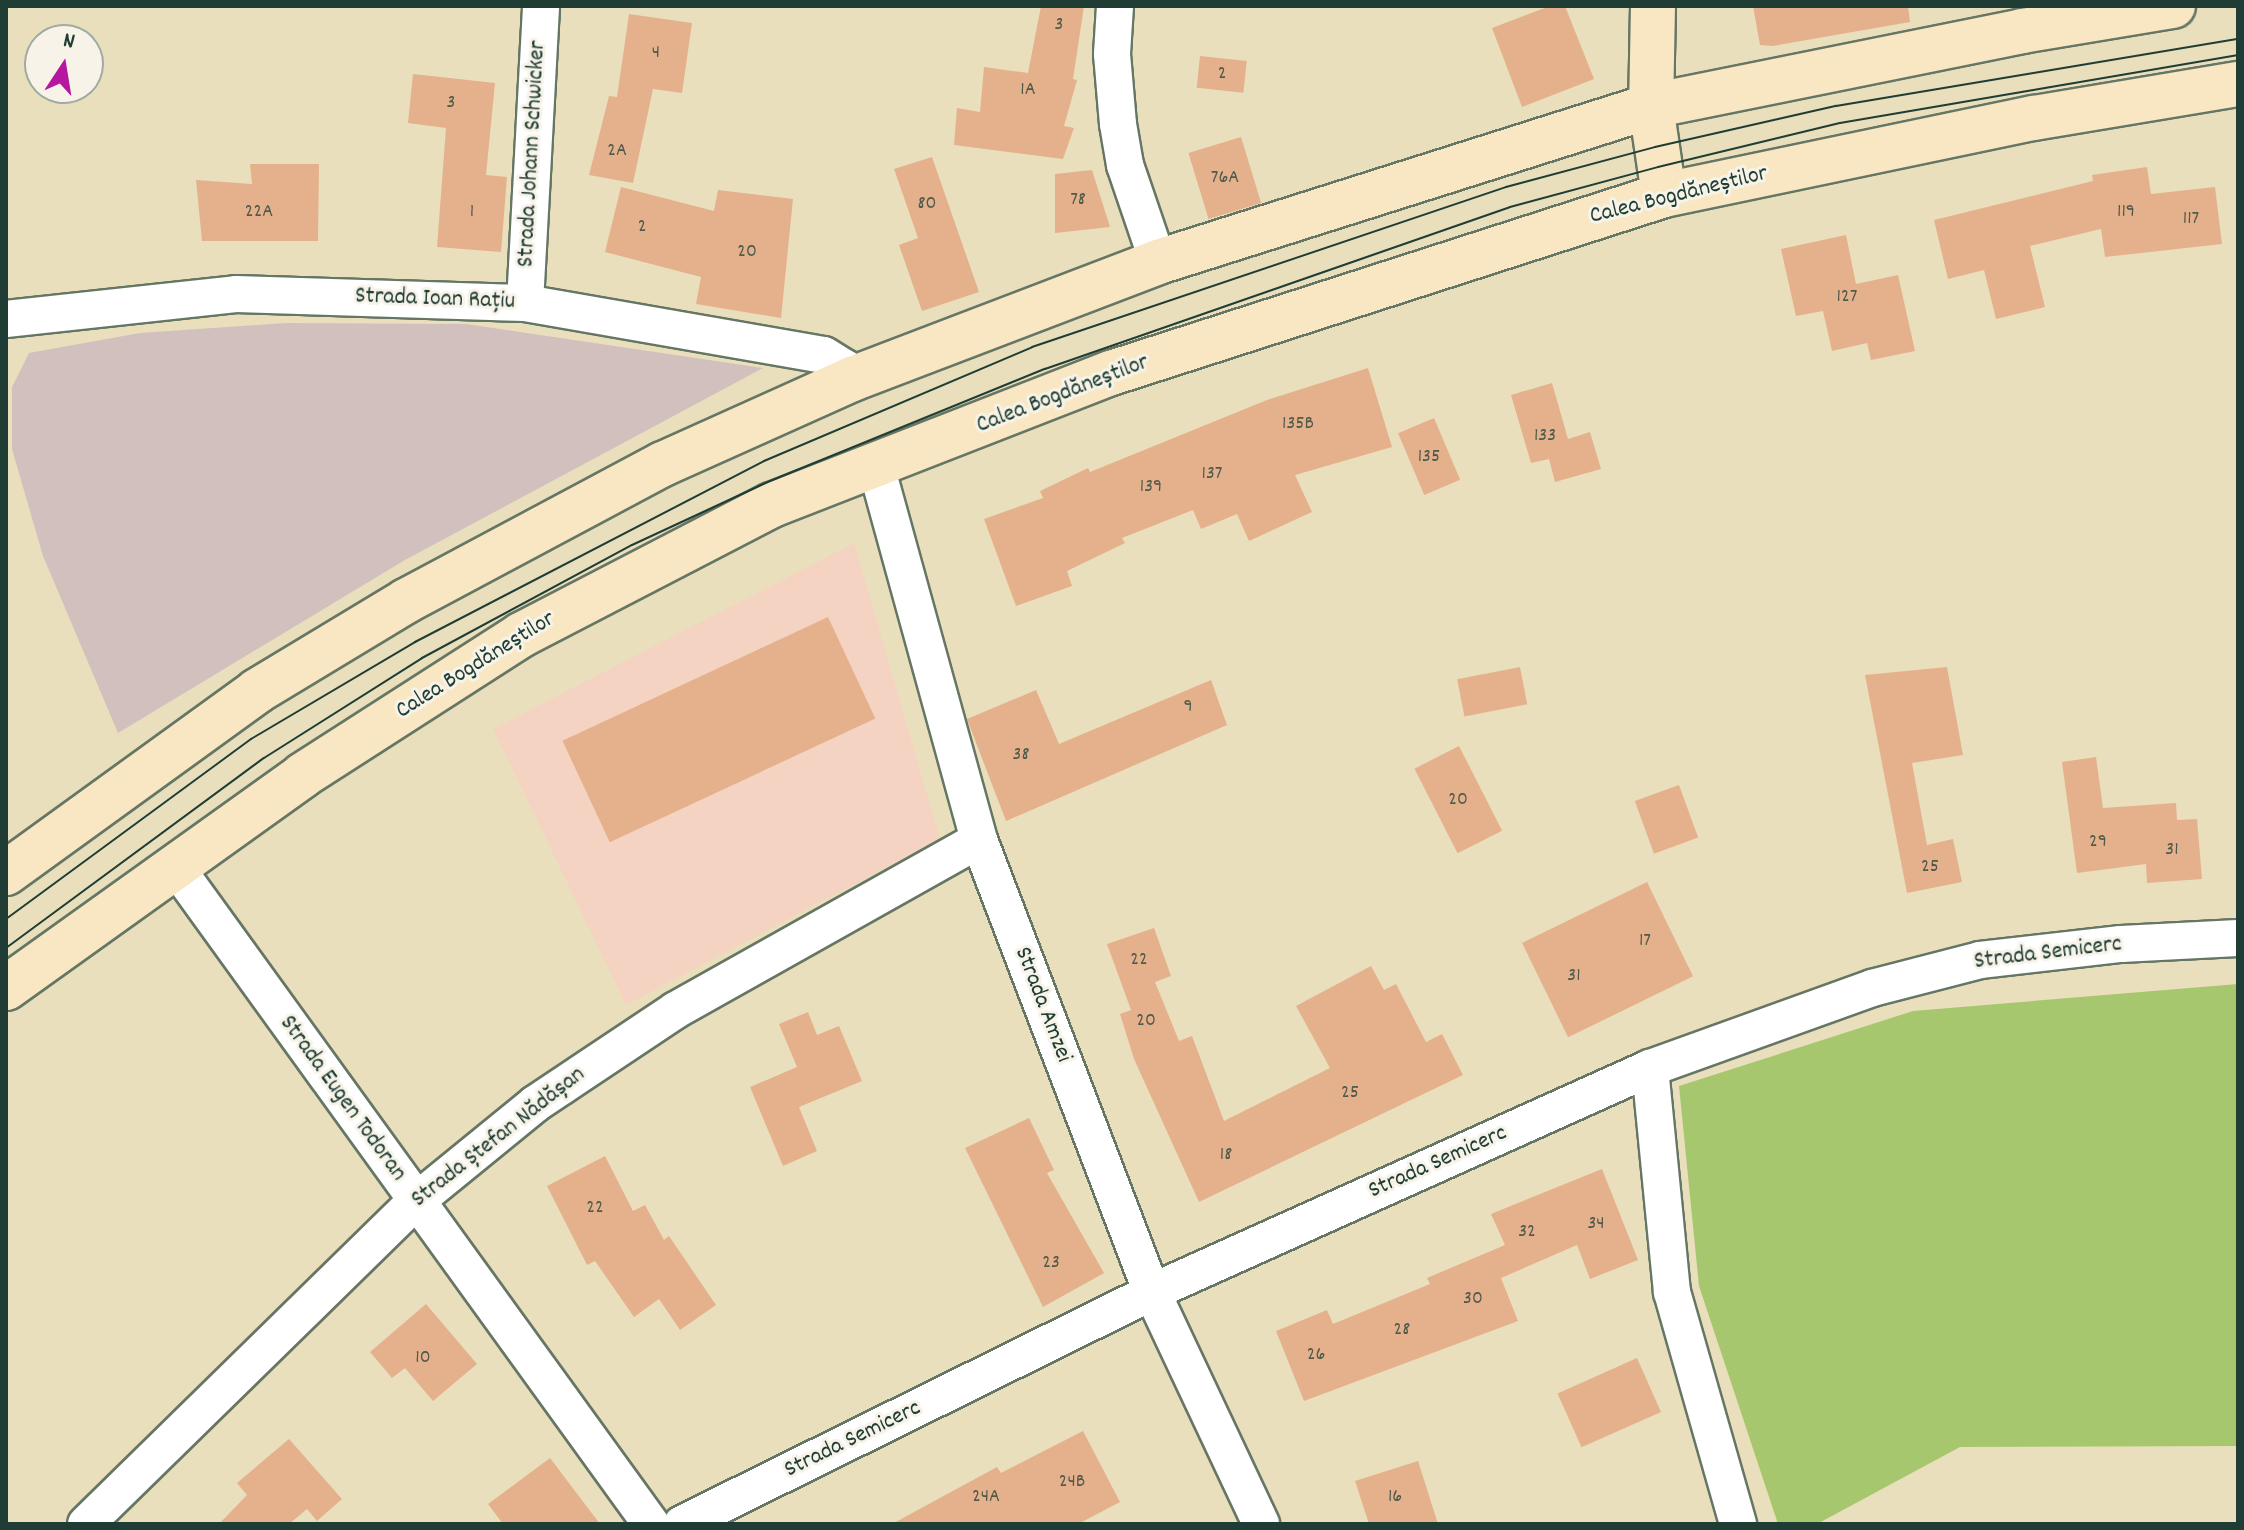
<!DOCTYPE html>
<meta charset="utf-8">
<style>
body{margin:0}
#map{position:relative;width:2244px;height:1530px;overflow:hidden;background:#e9dfbc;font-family:Dekko,sans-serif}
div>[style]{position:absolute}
.built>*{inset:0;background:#f5d3c2}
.industrial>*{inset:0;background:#d1c0bd}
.green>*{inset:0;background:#a7c76f}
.building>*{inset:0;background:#e5b18c;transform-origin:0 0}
.roads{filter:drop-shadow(2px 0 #667664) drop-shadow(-2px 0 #667664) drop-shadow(0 2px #667664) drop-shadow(0 -2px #667664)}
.street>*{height:36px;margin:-18px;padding:0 18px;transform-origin:18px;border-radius:18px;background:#fff}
.secondary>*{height:44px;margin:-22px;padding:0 22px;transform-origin:22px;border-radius:22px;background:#f9e7c3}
.tram>*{height:2px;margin:-1px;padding:0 1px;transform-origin:1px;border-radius:1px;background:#1f3d34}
span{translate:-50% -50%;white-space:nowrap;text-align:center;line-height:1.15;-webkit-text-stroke:6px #f7f3e8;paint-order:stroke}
.number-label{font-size:20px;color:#505a4a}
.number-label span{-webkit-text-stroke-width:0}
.street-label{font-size:24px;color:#1f3d34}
.frame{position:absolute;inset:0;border:8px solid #1f3d34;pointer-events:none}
.north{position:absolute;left:24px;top:24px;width:80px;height:80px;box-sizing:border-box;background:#f7f3e8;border:2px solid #a1aaa0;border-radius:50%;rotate:12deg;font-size:22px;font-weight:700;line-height:32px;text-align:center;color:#1f3d34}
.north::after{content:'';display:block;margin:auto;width:28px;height:36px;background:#b5179e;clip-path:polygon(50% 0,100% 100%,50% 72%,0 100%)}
</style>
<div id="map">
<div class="built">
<div style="clip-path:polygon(854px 543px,940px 839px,626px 1005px,493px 729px)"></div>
</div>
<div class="industrial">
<div style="clip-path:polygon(285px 323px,466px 324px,763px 368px,405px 560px,118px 733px,43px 556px,12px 449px,12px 387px,29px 353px,140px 333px)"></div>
</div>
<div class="green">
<div style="clip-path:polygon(2238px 984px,2238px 1446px,1960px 1447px,1817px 1524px,1778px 1524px,1699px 1286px,1679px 1086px,1913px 1011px)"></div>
</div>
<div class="building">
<div style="clip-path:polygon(1041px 6px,1084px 6px,1073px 79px,1077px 80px,1064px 126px,1074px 128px,1063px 159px,954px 145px,957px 108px,980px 112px,984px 67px,1028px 73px)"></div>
<div style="clip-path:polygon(1550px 6px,1565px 6px,1594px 79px,1522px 107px,1492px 28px)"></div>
<div style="clip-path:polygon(1753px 6px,1908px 6px,1910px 22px,1773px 46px,1760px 45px)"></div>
<div style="clip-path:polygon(629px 14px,692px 23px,682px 93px,653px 89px,633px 183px,589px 175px,609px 96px,617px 97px)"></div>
<div style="left:1200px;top:56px;width:47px;height:32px;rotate:6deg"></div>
<div style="clip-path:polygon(413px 74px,495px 83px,486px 175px,507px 177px,501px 252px,437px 247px,446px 128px,408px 123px)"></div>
<div style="left:1241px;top:137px;width:69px;height:55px;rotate:73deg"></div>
<div style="clip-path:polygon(932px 157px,979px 292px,922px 311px,899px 245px,918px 238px,894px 169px)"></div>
<div style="clip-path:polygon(250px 164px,319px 164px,318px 241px,202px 241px,196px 180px,252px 184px)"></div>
<div style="clip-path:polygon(2147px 167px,2151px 194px,2215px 187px,2222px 244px,2105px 257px,2101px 229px,2030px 246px,2045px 307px,1996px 319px,1984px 270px,1948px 279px,1934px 220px,2093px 181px,2092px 175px)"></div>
<div style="clip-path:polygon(1092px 170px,1110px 227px,1055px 233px,1055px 174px)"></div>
<div style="clip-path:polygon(621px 187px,714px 211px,718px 190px,793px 199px,781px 318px,696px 304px,701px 277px,605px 252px)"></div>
<div style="clip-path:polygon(1846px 235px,1856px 284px,1898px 275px,1915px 351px,1871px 360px,1867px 343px,1832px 351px,1823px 311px,1796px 316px,1781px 249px)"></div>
<div style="clip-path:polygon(1368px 368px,1392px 447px,1295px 475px,1312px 512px,1249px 541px,1237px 514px,1201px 529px,1193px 510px,1122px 538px,1125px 543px,1067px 571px,1072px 586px,1016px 606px,984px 519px,1043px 498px,1040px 491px,1088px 468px,1090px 472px,1267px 400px)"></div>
<div style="clip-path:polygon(1552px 383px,1568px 439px,1590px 432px,1601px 469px,1555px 482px,1549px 459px,1531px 463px,1511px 395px)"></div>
<div style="left:1434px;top:418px;width:67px;height:39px;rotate:67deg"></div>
<div style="left:828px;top:617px;width:112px;height:293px;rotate:65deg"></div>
<div style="left:1520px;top:667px;width:38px;height:64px;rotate:79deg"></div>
<div style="clip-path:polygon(1947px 667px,1963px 755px,1912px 763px,1927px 845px,1953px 839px,1962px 882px,1907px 893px,1865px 675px)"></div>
<div style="clip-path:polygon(1211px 680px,1227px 725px,1006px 821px,967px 719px,1036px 690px,1059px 744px)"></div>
<div style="left:1459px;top:746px;width:95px;height:50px;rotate:63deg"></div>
<div style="clip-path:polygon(2096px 757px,2103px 808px,2176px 803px,2177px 820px,2197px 819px,2202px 879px,2147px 883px,2146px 864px,2077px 873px,2062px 762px)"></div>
<div style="left:1679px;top:785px;width:56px;height:47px;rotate:70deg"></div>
<div style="left:1647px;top:882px;width:105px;height:139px;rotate:64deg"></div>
<div style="clip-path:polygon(1154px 928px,1171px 976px,1155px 982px,1179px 1041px,1192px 1036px,1224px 1121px,1330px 1068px,1296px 1006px,1371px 966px,1384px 990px,1396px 984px,1426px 1042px,1442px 1034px,1463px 1075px,1199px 1202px,1134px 1059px,1120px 1014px,1131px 1010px,1107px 944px)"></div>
<div style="clip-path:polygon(808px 1012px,817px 1035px,839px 1026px,862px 1081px,799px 1107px,817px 1151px,783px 1166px,750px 1087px,797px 1067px,779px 1024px)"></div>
<div style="clip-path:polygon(1029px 1118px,1054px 1170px,1047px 1173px,1104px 1273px,1043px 1307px,965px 1148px)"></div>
<div style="clip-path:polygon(605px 1156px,633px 1211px,645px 1205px,664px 1240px,669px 1236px,716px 1305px,680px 1330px,659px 1299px,634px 1317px,595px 1261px,587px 1265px,547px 1186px)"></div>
<div style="clip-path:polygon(1602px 1169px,1638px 1260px,1590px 1279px,1577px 1245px,1501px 1278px,1518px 1321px,1304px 1401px,1276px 1331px,1327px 1310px,1333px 1324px,1430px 1284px,1427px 1278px,1505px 1245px,1491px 1214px)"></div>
<div style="clip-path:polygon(426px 1304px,477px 1364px,433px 1401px,405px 1368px,392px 1378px,370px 1352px)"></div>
<div style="left:1637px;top:1358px;width:59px;height:87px;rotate:66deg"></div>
<div style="clip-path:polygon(1083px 1431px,1120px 1502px,1078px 1524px,892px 1524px,997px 1467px,1001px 1473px)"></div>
<div style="clip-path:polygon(289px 1439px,342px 1499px,317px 1521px,307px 1509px,289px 1524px,219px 1524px,247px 1495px,237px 1483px)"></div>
<div style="clip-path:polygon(550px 1458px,600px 1524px,503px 1524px,488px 1504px)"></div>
<div style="clip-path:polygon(1418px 1461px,1438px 1524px,1369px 1524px,1355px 1481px)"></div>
</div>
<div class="roads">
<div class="street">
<div style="left:1115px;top:6px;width:48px;rotate:93.6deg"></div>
<div style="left:1112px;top:54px;width:70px;rotate:85.1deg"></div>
<div style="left:1118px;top:124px;width:42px;rotate:80.3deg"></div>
<div style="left:1125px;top:165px;width:102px;rotate:71.2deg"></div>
<div style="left:525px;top:303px;width:297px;rotate:-86.9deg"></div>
<div style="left:6px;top:319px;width:231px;rotate:-6.2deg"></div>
<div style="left:236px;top:294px;width:289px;rotate:1.8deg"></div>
<div style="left:525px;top:303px;width:303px;rotate:9.9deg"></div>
<div style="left:824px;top:355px;width:25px;rotate:32deg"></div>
<div style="left:845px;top:368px;width:13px;rotate:58deg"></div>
<div style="left:876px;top:466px;width:388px;rotate:74.6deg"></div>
<div style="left:979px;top:840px;width:484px;rotate:69.1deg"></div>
<div style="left:1152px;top:1292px;width:256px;rotate:64.8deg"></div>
<div style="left:175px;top:866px;width:812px;rotate:54.12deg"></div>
<div style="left:1650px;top:1068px;width:225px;rotate:84.4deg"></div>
<div style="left:1672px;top:1292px;width:241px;rotate:74.1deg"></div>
<div style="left:86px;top:1524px;width:460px;rotate:-44.4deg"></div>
<div style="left:415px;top:1202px;width:155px;rotate:-39.2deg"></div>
<div style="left:535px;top:1104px;width:169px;rotate:-33.7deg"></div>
<div style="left:676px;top:1010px;width:347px;rotate:-29.3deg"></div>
<div style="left:682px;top:1524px;width:524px;rotate:-26.27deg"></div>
<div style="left:1152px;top:1292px;width:546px;rotate:-24.22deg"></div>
<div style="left:1650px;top:1068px;width:236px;rotate:-19.8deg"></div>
<div style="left:1872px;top:988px;width:112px;rotate:-14.5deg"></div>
<div style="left:1980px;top:960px;width:142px;rotate:-6.5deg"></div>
<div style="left:2121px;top:944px;width:117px;rotate:-2.9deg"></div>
</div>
<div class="secondary">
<div style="left:1653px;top:6px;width:100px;rotate:91.1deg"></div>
<div style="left:1651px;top:106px;width:90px;rotate:81.7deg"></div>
<div style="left:6px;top:873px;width:310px;rotate:-35.9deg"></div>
<div style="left:257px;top:691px;width:174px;rotate:-31.1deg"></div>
<div style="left:406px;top:601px;width:291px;rotate:-28.1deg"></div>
<div style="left:663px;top:464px;width:207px;rotate:-24.2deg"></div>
<div style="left:852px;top:379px;width:328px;rotate:-20.9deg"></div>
<div style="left:1158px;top:262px;width:517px;rotate:-17.56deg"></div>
<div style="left:1651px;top:106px;width:379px;rotate:-11.4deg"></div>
<div style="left:2022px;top:31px;width:153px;rotate:-9.4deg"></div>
<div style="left:6px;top:988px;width:365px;rotate:-35.6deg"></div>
<div style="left:303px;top:775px;width:259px;rotate:-32.7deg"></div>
<div style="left:521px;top:635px;width:283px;rotate:-27.4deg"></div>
<div style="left:772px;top:505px;width:364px;rotate:-21.3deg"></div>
<div style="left:1111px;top:373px;width:581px;rotate:-17.84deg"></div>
<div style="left:1664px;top:195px;width:378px;rotate:-11.8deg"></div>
<div style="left:2034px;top:118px;width:207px;rotate:-9.5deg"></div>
</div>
</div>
<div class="tram">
<div style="left:6px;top:919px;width:304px;rotate:-36.3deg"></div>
<div style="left:251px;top:739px;width:191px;rotate:-30.6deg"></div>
<div style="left:415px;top:642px;width:393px;rotate:-27.4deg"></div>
<div style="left:764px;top:461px;width:291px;rotate:-23deg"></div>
<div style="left:1032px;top:347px;width:500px;rotate:-18.65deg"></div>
<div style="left:1506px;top:187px;width:154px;rotate:-15deg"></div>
<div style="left:1655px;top:147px;width:186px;rotate:-12.8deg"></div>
<div style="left:1836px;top:106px;width:408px;rotate:-9.5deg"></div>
<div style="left:6px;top:948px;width:320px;rotate:-36.4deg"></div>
<div style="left:264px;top:758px;width:187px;rotate:-32.3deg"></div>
<div style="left:422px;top:658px;width:238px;rotate:-28.3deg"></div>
<div style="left:632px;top:545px;width:152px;rotate:-24.9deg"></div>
<div style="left:770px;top:481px;width:297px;rotate:-22.2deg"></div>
<div style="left:1045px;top:369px;width:492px;rotate:-19.2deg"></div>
<div style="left:1510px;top:207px;width:153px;rotate:-15.1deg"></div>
<div style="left:1658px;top:167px;width:187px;rotate:-13.6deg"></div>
<div style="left:1840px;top:123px;width:404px;rotate:-9.7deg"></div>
</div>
<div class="number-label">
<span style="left:1059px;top:25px">3</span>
<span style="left:656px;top:53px">4</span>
<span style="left:1222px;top:74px">2</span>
<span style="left:1028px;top:90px">1A</span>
<span style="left:451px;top:103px">3</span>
<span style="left:617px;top:151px">2A</span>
<span style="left:1225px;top:178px">76A</span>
<span style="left:1078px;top:200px">78</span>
<span style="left:927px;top:204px">80</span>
<span style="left:259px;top:212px">22A</span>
<span style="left:472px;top:212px">1</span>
<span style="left:2126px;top:212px">119</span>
<span style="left:2191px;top:219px">117</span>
<span style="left:642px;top:227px">2</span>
<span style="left:747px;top:252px">20</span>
<span style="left:1847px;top:297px">127</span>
<span style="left:1298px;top:424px">135B</span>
<span style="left:1545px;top:436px">133</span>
<span style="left:1429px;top:457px">135</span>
<span style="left:1212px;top:474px">137</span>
<span style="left:1151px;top:487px">139</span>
<span style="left:1188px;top:707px">9</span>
<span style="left:1021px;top:755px">38</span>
<span style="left:1458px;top:800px">20</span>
<span style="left:2098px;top:842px">29</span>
<span style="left:2172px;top:850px">31</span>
<span style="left:1930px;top:867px">25</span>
<span style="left:1645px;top:941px">17</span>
<span style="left:1139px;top:960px">22</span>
<span style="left:1574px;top:976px">31</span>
<span style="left:1146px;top:1021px">20</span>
<span style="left:1350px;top:1093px">25</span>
<span style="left:1226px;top:1155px">18</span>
<span style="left:595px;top:1208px">22</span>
<span style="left:1596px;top:1224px">34</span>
<span style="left:1527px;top:1232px">32</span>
<span style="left:1051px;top:1263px">23</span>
<span style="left:1473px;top:1299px">30</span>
<span style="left:1402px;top:1330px">28</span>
<span style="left:1316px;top:1355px">26</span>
<span style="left:423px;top:1358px">10</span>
<span style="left:1072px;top:1482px">24B</span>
<span style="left:986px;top:1497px">24A</span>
<span style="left:1395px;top:1497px">16</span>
</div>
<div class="street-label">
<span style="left:533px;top:154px;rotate:-87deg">Strada Johann Schwicker</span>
<span style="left:1679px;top:196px;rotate:-14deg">Calea Bogdăneștilor</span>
<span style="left:435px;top:300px;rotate:2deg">Strada Ioan Rațiu</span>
<span style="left:1063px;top:395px;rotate:-21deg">Calea Bogdăneștilor</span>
<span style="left:476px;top:666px;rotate:-32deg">Calea Bogdăneștilor</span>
<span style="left:2048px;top:954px;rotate:-7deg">Strada Semicerc</span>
<span style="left:1042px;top:1005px;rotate:69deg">Strada Amzei</span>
<span style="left:342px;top:1099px;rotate:54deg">Strada Eugen Todoran</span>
<span style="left:499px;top:1138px;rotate:-38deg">Strada Ștefan Nădășan</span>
<span style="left:1438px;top:1163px;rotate:-24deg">Strada Semicerc</span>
<span style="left:853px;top:1440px;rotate:-26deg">Strada Semicerc</span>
</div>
<div class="frame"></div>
<div class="north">N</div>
</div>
